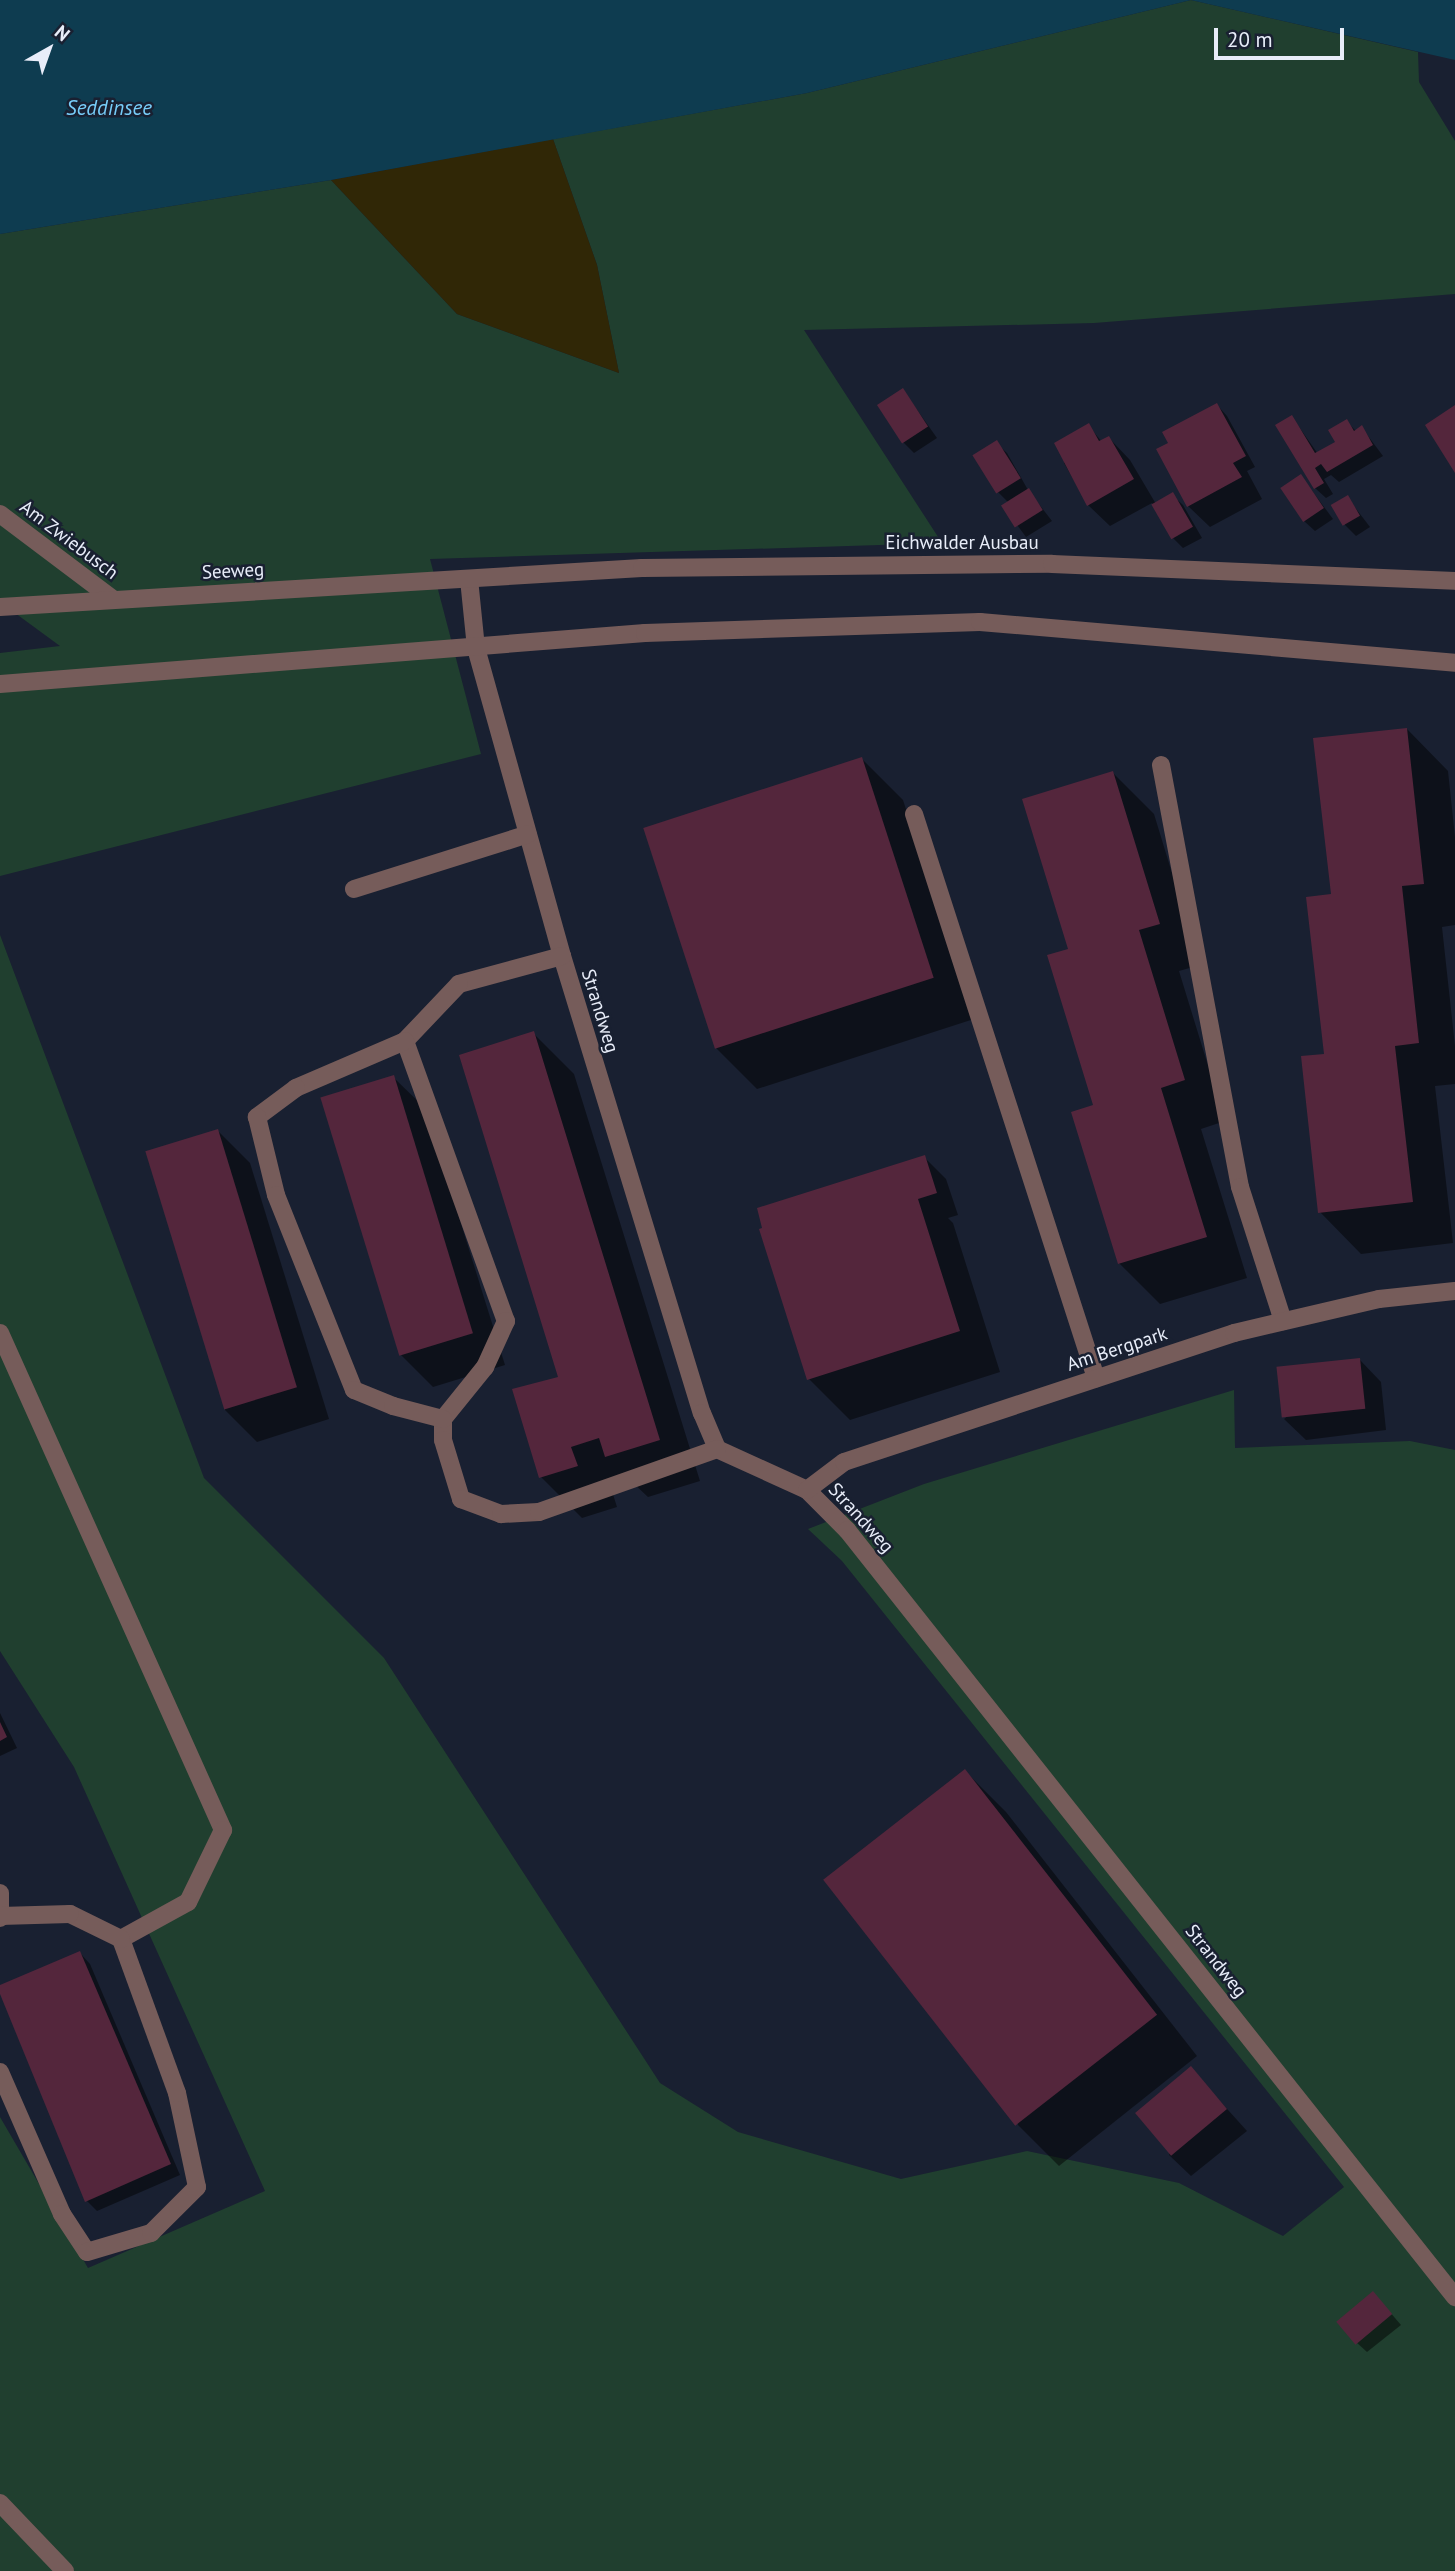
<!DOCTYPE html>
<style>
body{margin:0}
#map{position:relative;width:1455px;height:2571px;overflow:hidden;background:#192031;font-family:"PT Sans",sans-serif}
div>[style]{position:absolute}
.green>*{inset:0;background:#203f2f}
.sand>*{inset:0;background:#302706}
.water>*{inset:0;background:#0e3c50}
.shadow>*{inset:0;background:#0007}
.building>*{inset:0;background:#54263c;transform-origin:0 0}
.minor>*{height:18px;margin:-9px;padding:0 9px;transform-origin:9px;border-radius:9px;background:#765c5a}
span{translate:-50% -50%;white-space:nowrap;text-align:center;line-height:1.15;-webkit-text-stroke:5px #192031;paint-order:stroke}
.street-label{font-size:19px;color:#e8edf9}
.water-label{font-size:21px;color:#77cdf9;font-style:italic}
.north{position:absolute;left:14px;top:14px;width:70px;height:70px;-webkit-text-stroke:5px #192031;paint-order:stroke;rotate:40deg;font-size:19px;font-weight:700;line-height:28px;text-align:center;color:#e8edf9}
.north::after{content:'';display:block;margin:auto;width:24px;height:32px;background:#e8edf9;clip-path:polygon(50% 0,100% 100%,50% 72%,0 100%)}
.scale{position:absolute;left:1214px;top:28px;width:130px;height:32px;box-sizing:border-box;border:4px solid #e8edf9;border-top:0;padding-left:9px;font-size:21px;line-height:24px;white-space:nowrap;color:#e8edf9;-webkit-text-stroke:5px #192031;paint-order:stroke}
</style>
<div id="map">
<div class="green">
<div style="clip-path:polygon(1191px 0,1418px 52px,1419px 82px,1455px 141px,1455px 294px,1094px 323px,804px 330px,942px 543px,430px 559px,481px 754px,0 876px,0 653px,60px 646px,0 602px,0 234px,331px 180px,457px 314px,619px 373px,597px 265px,553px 139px,807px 93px)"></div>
<div style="clip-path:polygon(0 935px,204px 1478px,384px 1658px,660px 2083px,738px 2132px,901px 2179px,1027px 2151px,1179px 2183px,1283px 2236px,1344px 2187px,842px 1561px,808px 1529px,924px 1484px,1234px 1390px,1235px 1448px,1410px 1441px,1455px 1450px,1455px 2571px,0 2571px,0 2117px,88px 2268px,265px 2191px,74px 1767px,0 1651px)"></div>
</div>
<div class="sand">
<div style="clip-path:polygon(553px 139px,597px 265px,619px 373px,457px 314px,331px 180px)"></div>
</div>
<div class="water">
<div style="clip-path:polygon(0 0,1455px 0,1455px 60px,1191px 0,807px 93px,331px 180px,0 234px)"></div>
</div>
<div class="shadow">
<div style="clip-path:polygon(903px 390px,937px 438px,914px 453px,903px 442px)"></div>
<div style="clip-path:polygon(1217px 405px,1227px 416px,1255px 467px,1247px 471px,1262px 499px,1210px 527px,1188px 506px)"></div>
<div style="clip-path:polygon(1292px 417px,1318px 454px,1337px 442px,1346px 421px,1356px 431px,1362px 428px,1383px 456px,1339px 482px,1331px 475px,1324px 479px,1333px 494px,1326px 498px,1315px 488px)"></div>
<div style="clip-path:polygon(1088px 425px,1102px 442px,1109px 438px,1130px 460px,1156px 504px,1172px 495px,1183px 505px,1202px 538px,1183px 548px,1173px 538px,1152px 503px,1110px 526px,1088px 505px,1064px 463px)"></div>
<div style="clip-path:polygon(996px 443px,1007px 453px,1028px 490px,1052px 521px,1026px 537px,1003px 506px,1009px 503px,998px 492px)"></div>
<div style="clip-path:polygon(1301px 476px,1333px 519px,1315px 531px,1304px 521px)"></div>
<div style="clip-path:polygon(1347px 497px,1370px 527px,1356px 536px,1345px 525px)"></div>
<div style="clip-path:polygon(1407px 729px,1448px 771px,1455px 837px,1455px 925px,1442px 927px,1455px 1046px,1455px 1084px,1435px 1086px,1453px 1243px,1361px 1254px,1320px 1212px,1333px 896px)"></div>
<div style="clip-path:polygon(862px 759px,903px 800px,974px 1019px,757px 1089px,716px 1048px)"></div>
<div style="clip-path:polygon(1113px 773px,1154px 814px,1200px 965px,1179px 971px,1225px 1121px,1201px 1129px,1247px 1278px,1160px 1304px,1119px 1263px,1070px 950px)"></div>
<div style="clip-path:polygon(533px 1033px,574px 1074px,700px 1481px,648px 1497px,632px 1482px,611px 1488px,617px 1507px,582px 1518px,541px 1477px,560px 1378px)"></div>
<div style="clip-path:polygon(393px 1077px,425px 1108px,505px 1365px,433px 1387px,401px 1355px)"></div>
<div style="clip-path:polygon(218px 1131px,250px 1163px,329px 1419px,257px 1442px,225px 1410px)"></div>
<div style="clip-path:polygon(924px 1157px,946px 1179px,958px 1215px,948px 1218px,953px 1223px,1000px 1372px,850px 1420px,809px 1379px)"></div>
<div style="clip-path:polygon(1360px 1360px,1381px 1382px,1386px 1430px,1306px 1440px,1284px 1419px)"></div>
<div style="clip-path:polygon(0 1713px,17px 1748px,0 1756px)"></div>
<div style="clip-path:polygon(965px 1771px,1006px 1812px,1197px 2056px,1059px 2166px,1018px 2125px)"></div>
<div style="clip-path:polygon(80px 1953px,90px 1964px,180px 2175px,97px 2211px,87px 2201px,0 1989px)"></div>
<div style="clip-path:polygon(1191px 2069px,1247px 2131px,1191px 2176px,1169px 2155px)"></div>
<div style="clip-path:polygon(1383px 2304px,1401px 2325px,1367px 2352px,1356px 2342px)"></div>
</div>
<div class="building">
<div style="left:903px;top:388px;width:46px;height:31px;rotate:57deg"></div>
<div style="clip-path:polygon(1217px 403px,1246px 456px,1233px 463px,1242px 477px,1187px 507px,1156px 449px,1168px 443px,1162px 432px)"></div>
<div style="clip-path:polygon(1455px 405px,1455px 473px,1425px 425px)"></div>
<div style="clip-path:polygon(1292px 415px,1315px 453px,1335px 442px,1328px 430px,1347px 419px,1354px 431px,1362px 425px,1373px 445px,1327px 472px,1321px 464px,1315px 468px,1324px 483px,1314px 489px,1275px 425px)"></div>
<div style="clip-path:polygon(1089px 423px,1099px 441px,1109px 436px,1134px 479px,1087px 506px,1054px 443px)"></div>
<div style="left:997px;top:440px;width:45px;height:29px;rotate:58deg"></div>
<div style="left:1301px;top:474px;width:41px;height:25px;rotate:56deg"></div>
<div style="left:1029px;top:488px;width:26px;height:33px;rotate:58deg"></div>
<div style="left:1173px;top:492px;width:40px;height:25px;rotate:60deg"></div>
<div style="left:1348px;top:495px;width:24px;height:20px;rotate:60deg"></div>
<div style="clip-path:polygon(1407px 728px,1424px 884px,1402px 886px,1419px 1043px,1395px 1046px,1413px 1202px,1318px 1213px,1301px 1056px,1324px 1054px,1306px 897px,1331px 894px,1313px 738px)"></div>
<div style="left:862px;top:757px;width:232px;height:230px;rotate:72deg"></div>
<div style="clip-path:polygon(1113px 771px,1160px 924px,1139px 930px,1185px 1080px,1161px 1088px,1207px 1237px,1118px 1264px,1071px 1112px,1093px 1105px,1047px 955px,1068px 949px,1022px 799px)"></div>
<div style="clip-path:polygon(534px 1031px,660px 1440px,605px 1457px,599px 1438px,571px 1447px,578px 1466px,539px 1478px,512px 1389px,558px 1377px,459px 1055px)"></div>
<div style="left:394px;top:1075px;width:270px;height:77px;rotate:73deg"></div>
<div style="left:218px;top:1129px;width:270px;height:76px;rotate:73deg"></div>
<div style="clip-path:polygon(925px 1155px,937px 1193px,918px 1199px,960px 1331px,807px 1380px,759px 1229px,762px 1228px,757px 1208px)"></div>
<div style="left:1360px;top:1358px;width:51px;height:84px;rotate:84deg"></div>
<div style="clip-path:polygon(0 1722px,7px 1737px,0 1741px)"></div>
<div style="left:965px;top:1769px;width:312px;height:180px;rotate:52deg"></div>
<div style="clip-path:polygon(80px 1951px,171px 2164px,85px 2202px,0 1994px,0 1985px)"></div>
<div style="left:1191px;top:2066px;width:56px;height:73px;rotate:50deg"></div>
<div style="left:1373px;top:2291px;width:30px;height:48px;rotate:50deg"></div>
</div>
<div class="minor">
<div style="left:0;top:514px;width:141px;rotate:37deg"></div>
<div style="left:469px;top:579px;width:69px;rotate:84.2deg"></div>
<div style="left:476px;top:648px;width:320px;rotate:74.4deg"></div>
<div style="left:562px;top:956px;width:478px;rotate:73deg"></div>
<div style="left:702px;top:1413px;width:39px;rotate:67deg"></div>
<div style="left:717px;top:1449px;width:99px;rotate:24.5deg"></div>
<div style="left:807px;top:1490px;width:57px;rotate:45deg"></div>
<div style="left:847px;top:1530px;width:979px;rotate:51.6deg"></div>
<div style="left:0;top:607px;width:643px;rotate:-3.48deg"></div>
<div style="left:642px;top:568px;width:410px;rotate:-0.6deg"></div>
<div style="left:1052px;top:564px;width:403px;rotate:2.4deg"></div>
<div style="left:0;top:684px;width:647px;rotate:-4.52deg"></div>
<div style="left:645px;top:633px;width:335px;rotate:-1.9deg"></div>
<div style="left:980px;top:622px;width:477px;rotate:4.9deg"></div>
<div style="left:1161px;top:765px;width:429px;rotate:79.4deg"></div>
<div style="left:1240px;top:1187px;width:141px;rotate:72.2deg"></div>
<div style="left:914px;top:814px;width:593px;rotate:72.12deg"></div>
<div style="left:354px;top:889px;width:182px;rotate:-17.5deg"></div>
<div style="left:562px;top:956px;width:107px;rotate:164.8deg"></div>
<div style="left:459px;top:984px;width:79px;rotate:133.5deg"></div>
<div style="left:405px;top:1041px;width:298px;rotate:70.2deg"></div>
<div style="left:506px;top:1321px;width:51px;rotate:114.5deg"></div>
<div style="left:485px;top:1367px;width:67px;rotate:128.9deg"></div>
<div style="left:443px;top:1419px;width:21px;rotate:90deg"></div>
<div style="left:443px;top:1440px;width:62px;rotate:73deg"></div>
<div style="left:461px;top:1499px;width:43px;rotate:20.6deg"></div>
<div style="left:501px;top:1514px;width:38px;rotate:-3deg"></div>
<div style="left:539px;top:1512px;width:189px;rotate:-19.5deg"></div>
<div style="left:405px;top:1041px;width:119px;rotate:156.7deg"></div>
<div style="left:296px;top:1088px;width:49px;rotate:143.4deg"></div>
<div style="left:257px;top:1117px;width:80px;rotate:76.3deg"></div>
<div style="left:276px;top:1195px;width:210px;rotate:68.2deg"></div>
<div style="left:354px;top:1390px;width:42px;rotate:22.3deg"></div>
<div style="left:393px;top:1406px;width:52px;rotate:14.6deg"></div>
<div style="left:0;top:1333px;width:545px;rotate:65.83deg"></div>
<div style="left:223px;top:1830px;width:80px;rotate:115.9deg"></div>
<div style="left:188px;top:1902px;width:77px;rotate:151.1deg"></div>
<div style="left:807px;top:1490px;width:46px;rotate:-37.1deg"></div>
<div style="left:844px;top:1462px;width:411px;rotate:-18.3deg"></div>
<div style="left:1234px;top:1333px;width:149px;rotate:-13.2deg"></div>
<div style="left:1379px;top:1299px;width:76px;rotate:-6deg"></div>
<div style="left:0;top:1893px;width:25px;rotate:90deg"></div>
<div style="left:0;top:2072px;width:155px;rotate:66.4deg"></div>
<div style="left:62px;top:2214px;width:45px;rotate:56.7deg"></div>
<div style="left:87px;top:2252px;width:67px;rotate:-16.5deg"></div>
<div style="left:151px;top:2233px;width:65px;rotate:-45deg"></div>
<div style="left:197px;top:2187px;width:96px;rotate:-102deg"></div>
<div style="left:177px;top:2093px;width:164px;rotate:-110deg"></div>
<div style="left:121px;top:1939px;width:57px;rotate:-153.9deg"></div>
<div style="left:70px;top:1914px;width:70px;rotate:178.4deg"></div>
<div style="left:0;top:2503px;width:94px;rotate:46.3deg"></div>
</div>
<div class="street-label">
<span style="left:69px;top:540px;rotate:37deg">Am Zwiebusch</span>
<span style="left:962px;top:543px">Eichwalder Ausbau</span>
<span style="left:233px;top:571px;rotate:-3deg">Seeweg</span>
<span style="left:600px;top:1011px;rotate:73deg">Strandweg</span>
<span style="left:1117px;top:1349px;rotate:-18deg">Am Bergpark</span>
<span style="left:861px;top:1518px;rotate:48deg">Strandweg</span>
<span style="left:1216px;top:1961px;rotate:52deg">Strandweg</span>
</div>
<div class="water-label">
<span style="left:109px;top:108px">Seddinsee</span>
</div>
<div class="north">N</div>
<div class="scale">20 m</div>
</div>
